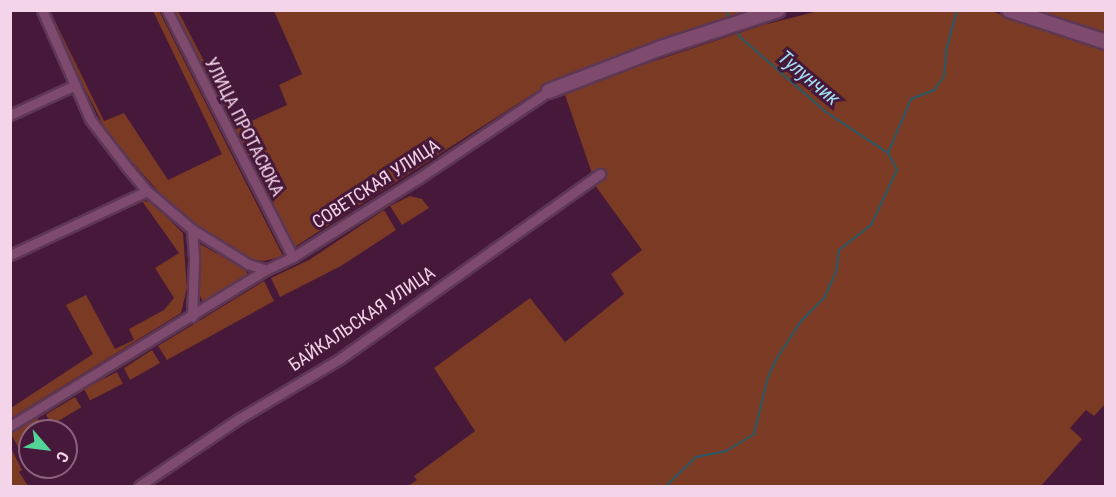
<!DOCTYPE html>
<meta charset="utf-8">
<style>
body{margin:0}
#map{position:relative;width:1116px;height:497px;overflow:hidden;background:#461839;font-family:"Roboto Condensed",sans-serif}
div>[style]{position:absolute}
.green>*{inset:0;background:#7b3a23;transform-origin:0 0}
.stream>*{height:2px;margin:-1px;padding:0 1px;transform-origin:1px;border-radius:1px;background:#285967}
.roads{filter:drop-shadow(2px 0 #5e3754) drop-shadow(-2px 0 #5e3754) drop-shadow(0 2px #5e3754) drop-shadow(0 -2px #5e3754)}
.street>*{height:9px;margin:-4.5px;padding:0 4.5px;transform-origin:4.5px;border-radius:4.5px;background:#7e4b6e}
.secondary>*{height:14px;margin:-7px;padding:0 7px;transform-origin:7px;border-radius:7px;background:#7e4b6e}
span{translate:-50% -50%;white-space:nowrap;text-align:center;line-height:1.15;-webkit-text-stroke:6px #461839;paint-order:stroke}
.street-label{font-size:18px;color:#f3d4e8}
.water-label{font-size:20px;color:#a0dff3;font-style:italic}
.frame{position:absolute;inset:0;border:12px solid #f3d4e8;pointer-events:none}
.north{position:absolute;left:18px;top:419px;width:60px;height:60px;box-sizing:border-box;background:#461839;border:2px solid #8b637f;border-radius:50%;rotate:118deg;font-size:16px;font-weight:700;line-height:24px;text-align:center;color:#f3d4e8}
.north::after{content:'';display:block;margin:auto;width:21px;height:27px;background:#52d397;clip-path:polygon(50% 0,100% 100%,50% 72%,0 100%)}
</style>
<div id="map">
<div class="green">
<div style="clip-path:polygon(45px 11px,50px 11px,104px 121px,124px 113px,168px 180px,222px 154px,153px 11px,159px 11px,283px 256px,264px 261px,245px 258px,204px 233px,167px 201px,109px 136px)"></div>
<div style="clip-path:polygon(172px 11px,178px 11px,238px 127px,287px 105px,279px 85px,302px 74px,274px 11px,743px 11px,738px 17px,610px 60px,539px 90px,293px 248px)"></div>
<div style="clip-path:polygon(819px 11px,991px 11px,1105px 50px,1105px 404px,1094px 416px,1086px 410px,1070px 428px,1082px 439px,1041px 486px,408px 486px,417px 480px,414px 476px,475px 431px,434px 368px,530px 298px,565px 342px,624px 294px,611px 274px,642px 250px,597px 188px,565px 95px,618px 73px,763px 25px)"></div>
<div style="clip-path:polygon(1030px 11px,1105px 11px,1105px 37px)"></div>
<div style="clip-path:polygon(410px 196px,422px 199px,429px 208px,402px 225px,390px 206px)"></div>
<div style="clip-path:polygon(142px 201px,151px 202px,183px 233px,187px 288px,181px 313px,11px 418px,11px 408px,93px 354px,66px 305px,86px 295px,115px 349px,134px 340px,129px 329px,164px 310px,174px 298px,155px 268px,179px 253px)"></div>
<div style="clip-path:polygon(384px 210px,396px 230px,341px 266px,280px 297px,271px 278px,309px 260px)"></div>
<div style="clip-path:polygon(198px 243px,245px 269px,248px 275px,246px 278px,203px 302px,200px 296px)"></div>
<div style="clip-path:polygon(264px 281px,274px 301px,167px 360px,158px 346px)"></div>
<div style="clip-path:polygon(152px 350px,160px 363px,130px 380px,124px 368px)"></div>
<div style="left:117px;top:372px;width:13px;height:37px;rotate:63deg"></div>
<div style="left:75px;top:397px;width:12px;height:34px;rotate:59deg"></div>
<div style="clip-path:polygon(37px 418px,43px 428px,30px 431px,27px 437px,30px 449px,22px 454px,11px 434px)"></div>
<div style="clip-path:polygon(11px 448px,22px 470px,19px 472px,28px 486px,11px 486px)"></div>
</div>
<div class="stream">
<div style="left:725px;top:10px;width:13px;rotate:61deg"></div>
<div style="left:735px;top:29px;width:9px;rotate:58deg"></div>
<div style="left:740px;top:37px;width:114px;rotate:41.1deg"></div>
<div style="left:826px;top:112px;width:74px;rotate:33.5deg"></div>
<div style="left:666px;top:486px;width:42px;rotate:-44deg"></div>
<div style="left:696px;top:457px;width:31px;rotate:-11deg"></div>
<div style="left:726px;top:451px;width:33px;rotate:-31deg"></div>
<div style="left:754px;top:434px;width:59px;rotate:-76.2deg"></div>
<div style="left:768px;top:377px;width:21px;rotate:-65deg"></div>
<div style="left:777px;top:358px;width:44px;rotate:-57deg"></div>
<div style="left:801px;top:321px;width:33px;rotate:-45deg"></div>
<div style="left:824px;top:298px;width:29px;rotate:-65deg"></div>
<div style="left:836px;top:272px;width:22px;rotate:-82deg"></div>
<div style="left:839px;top:250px;width:41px;rotate:-38deg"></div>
<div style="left:871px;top:225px;width:61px;rotate:-64.7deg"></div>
<div style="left:897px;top:170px;width:19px;rotate:-118deg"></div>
<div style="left:888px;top:153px;width:59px;rotate:-66.9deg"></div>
<div style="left:911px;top:99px;width:25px;rotate:-21deg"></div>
<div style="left:934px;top:90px;width:17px;rotate:-54deg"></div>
<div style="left:944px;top:76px;width:25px;rotate:-85deg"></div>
<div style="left:946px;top:51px;width:42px;rotate:-75deg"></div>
</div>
<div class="roads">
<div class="street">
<div style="left:42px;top:10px;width:119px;rotate:66.2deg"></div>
<div style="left:90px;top:119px;width:59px;rotate:52.5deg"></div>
<div style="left:126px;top:166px;width:33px;rotate:50deg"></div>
<div style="left:147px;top:191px;width:59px;rotate:40.2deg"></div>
<div style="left:192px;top:229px;width:66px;rotate:32deg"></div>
<div style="left:248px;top:264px;width:19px;rotate:18deg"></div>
<div style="left:167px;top:10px;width:277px;rotate:63deg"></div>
<div style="left:10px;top:115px;width:72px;rotate:-24.8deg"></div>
<div style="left:192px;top:229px;width:32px;rotate:86deg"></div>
<div style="left:194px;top:261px;width:56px;rotate:92deg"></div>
<div style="left:10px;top:255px;width:151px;rotate:-25deg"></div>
<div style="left:10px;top:426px;width:300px;rotate:-31.4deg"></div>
<div style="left:266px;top:270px;width:30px;rotate:-26deg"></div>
<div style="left:293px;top:257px;width:149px;rotate:-32.1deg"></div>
<div style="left:419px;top:178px;width:156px;rotate:-33.8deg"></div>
<div style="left:139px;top:486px;width:122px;rotate:-34deg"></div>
<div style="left:240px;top:418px;width:117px;rotate:-30.7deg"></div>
<div style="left:341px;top:358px;width:318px;rotate:-35.4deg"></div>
</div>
<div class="secondary">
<div style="left:1009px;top:10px;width:102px;rotate:18.3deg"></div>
<div style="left:549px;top:91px;width:120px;rotate:-21deg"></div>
<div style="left:661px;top:48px;width:123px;rotate:-18deg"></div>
</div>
</div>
<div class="street-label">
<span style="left:244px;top:127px;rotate:63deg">УЛИЦА ПРОТАСЮКА</span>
<span style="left:376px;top:184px;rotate:-33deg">СОВЕТСКАЯ УЛИЦА</span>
<span style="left:362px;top:319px;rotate:-34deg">БАЙКАЛЬСКАЯ УЛИЦА</span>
</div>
<div class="water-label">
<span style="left:809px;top:78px;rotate:40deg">Тулунчик</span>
</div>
<div class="frame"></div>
<div class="north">С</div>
</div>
